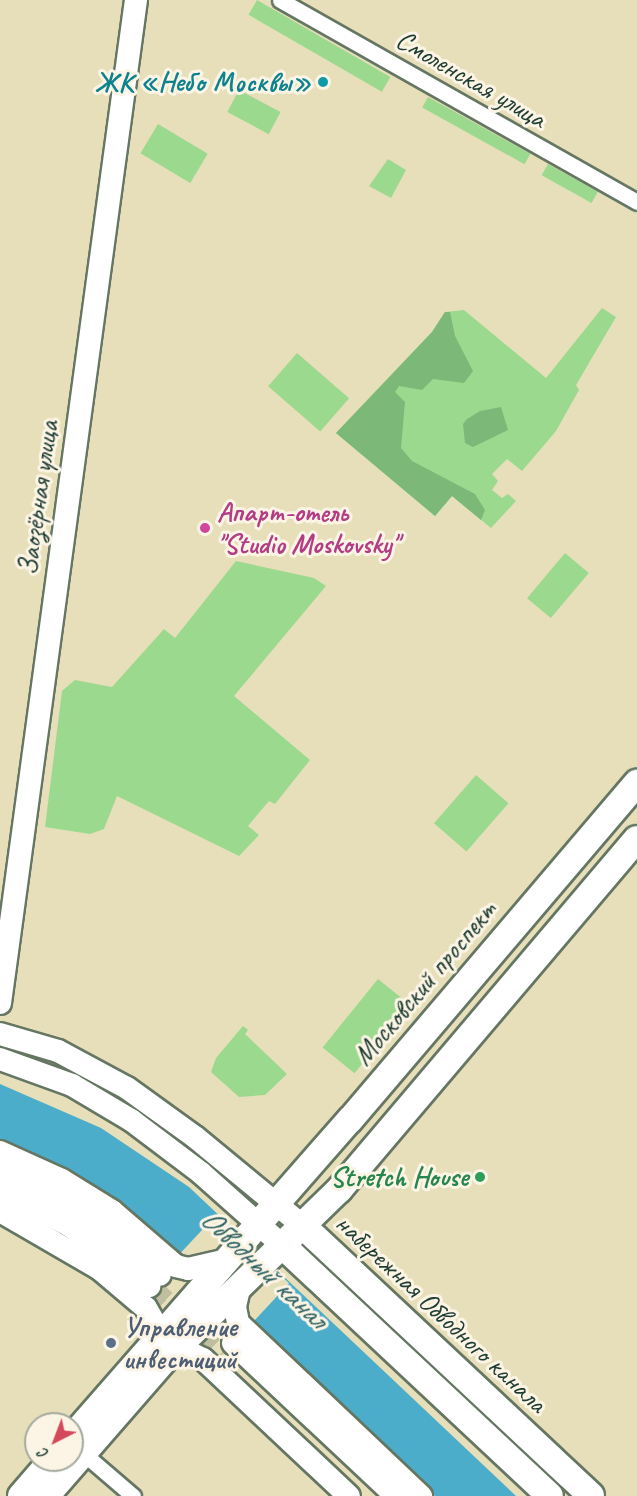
<!DOCTYPE html>
<meta charset="utf-8">
<style>
body{margin:0}
#map{position:relative;width:637px;height:1496px;overflow:hidden;background:#e7dfba;font-family:Caveat,sans-serif}
div>[style]{position:absolute}
.green>*{inset:0;background:#9bd98e;transform-origin:0 0}
.forest>*{inset:0;background:#7cb979}
.water>*{inset:0;background:#4badca}
.pier>*{inset:0;background:#e7dfba;transform-origin:0 0}
.secondary-tunnel>*{height:22px;margin-top:-11px;transform-origin:0;background:repeating-linear-gradient(90deg,#bfbf9f 0 22px,transparent 0 33px)}
.roads{filter:drop-shadow(2px 0 #657663) drop-shadow(-2px 0 #657663) drop-shadow(0 2px #657663) drop-shadow(0 -2px #657663)}
.street>*{height:15px;margin:-7.5px;padding:0 7.5px;transform-origin:7.5px;border-radius:7.5px;background:#fff}
.secondary>*{height:22px;margin:-11px;padding:0 11px;transform-origin:11px;border-radius:11px;background:#fff}
.primary>*{height:26px;margin:-13px;padding:0 13px;transform-origin:13px;border-radius:13px;background:#fff}
.dots>*{width:16px;height:16px;translate:-50% -50%;box-sizing:border-box;border:3px solid #fcf5e5;border-radius:50%}
span{translate:-50% -50%;white-space:nowrap;text-align:center;line-height:1.15;-webkit-text-stroke:6px #fcf5e5;paint-order:stroke}
.street-label{font-size:28px;color:#1f3d34}
.culture-label{font-size:28px;color:#0d838f;font-weight:700}
.right{translate:-100% -50%;text-align:right}
.hotel-label{font-size:28px;color:#b23c85;font-weight:700}
.left{translate:0 -50%;text-align:left}
.leisure-label{font-size:28px;color:#27864d;font-weight:700}
.service-label{font-size:28px;color:#4e5e75;font-weight:700}
.water-label{font-size:30px;color:#2c5f61;font-style:italic}
.north{position:absolute;left:24px;top:1412px;width:60px;height:60px;box-sizing:border-box;background:#fcf5e5;border:2px solid #a4ab9e;border-radius:50%;rotate:222deg;font-size:16px;font-weight:700;line-height:24px;text-align:center;color:#1f3d34}
.north::after{content:'';display:block;margin:auto;width:21px;height:27px;background:#d1495b;clip-path:polygon(50% 0,100% 100%,50% 72%,0 100%)}
</style>
<div id="map">
<div class="green">
<div style="left:257px;top:0;width:154px;height:17px;rotate:30deg"></div>
<div style="left:239px;top:90px;width:47px;height:25px;rotate:28deg"></div>
<div style="left:428px;top:97px;width:117px;height:12px;rotate:29deg"></div>
<div style="left:158px;top:124px;width:58px;height:34px;rotate:31deg"></div>
<div style="clip-path:polygon(388px 159px,406px 170px,391px 198px,369px 186px)"></div>
<div style="left:548px;top:164px;width:57px;height:13px;rotate:29deg"></div>
<div style="clip-path:polygon(602px 308px,616px 317px,576px 385px,579px 390px,556px 431px,522px 471px,507px 459px,492px 474px,498px 481px,492px 490px,502px 498px,508px 494px,516px 501px,491px 528px,452px 496px,435px 516px,336px 433px,432px 332px,445px 312px,464px 310px,546px 378px)"></div>
<div style="left:297px;top:353px;width:69px;height:44px;rotate:41deg"></div>
<div style="left:565px;top:553px;width:31px;height:59px;rotate:40deg"></div>
<div style="clip-path:polygon(236px 561px,314px 578px,326px 586px,234px 696px,310px 760px,275px 804px,269px 801px,248px 826px,259px 835px,239px 856px,117px 796px,104px 829px,90px 834px,45px 827px,62px 691px,75px 680px,112px 687px,164px 629px,175px 638px)"></div>
<div style="left:476px;top:775px;width:43px;height:64px;rotate:41deg"></div>
<div style="left:378px;top:979px;width:41px;height:88px;rotate:39deg"></div>
<div style="clip-path:polygon(243px 1026px,248px 1030px,245px 1034px,287px 1074px,265px 1095px,239px 1097px,211px 1072px,216px 1058px)"></div>
</div>
<div class="forest">
<div style="clip-path:polygon(445px 312px,450px 312px,455px 336px,473px 371px,464px 383px,433px 379px,422px 390px,399px 386px,395px 392px,405px 402px,401px 448px,412px 461px,475px 494px,485px 510px,481px 520px,452px 496px,435px 516px,336px 433px,432px 332px)"></div>
<div style="clip-path:polygon(501px 407px,508px 430px,473px 447px,465px 443px,463px 424px,467px 419px,480px 411px)"></div>
</div>
<div class="water">
<div style="clip-path:polygon(0 1084px,101px 1128px,189px 1187px,516px 1496px,435px 1496px,142px 1221px,118px 1203px,0 1142px)"></div>
</div>
<div class="pier">
<div style="left:216px;top:1215px;width:100px;height:55px;rotate:43deg"></div>
</div>
<div class="secondary-tunnel">
<div style="left:149px;top:1286px;width:100px;rotate:43deg"></div>
</div>
<div class="roads">
<div class="street">
<div style="left:280px;top:0;width:410px;rotate:29.5deg"></div>
<div style="left:83px;top:1453px;width:66px;rotate:40.7deg"></div>
</div>
<div class="secondary">
<div style="left:0;top:1003px;width:1012px;rotate:-82.28deg"></div>
<div style="left:0;top:1034px;width:60px;rotate:16.3deg"></div>
<div style="left:58px;top:1051px;width:78px;rotate:28.2deg"></div>
<div style="left:127px;top:1088px;width:84px;rotate:35.8deg"></div>
<div style="left:195px;top:1137px;width:141px;rotate:39.5deg"></div>
<div style="left:0;top:1059px;width:77px;rotate:19.9deg"></div>
<div style="left:72px;top:1085px;width:69px;rotate:30.7deg"></div>
<div style="left:131px;top:1120px;width:88px;rotate:37.1deg"></div>
<div style="left:201px;top:1173px;width:111px;rotate:41.7deg"></div>
<div style="left:0;top:1152px;width:68px;rotate:24.3deg"></div>
<div style="left:62px;top:1180px;width:59px;rotate:31.8deg"></div>
<div style="left:112px;top:1211px;width:84px;rotate:40.7deg"></div>
<div style="left:176px;top:1266px;width:12px;rotate:14deg"></div>
<div style="left:188px;top:1269px;width:39px;rotate:-13deg"></div>
<div style="left:0;top:1172px;width:88px;rotate:27.1deg"></div>
<div style="left:78px;top:1212px;width:103px;rotate:37.5deg"></div>
<div style="left:0;top:1190px;width:77px;rotate:26.9deg"></div>
<div style="left:69px;top:1225px;width:101px;rotate:37.3deg"></div>
<div style="left:0;top:1211px;width:116px;rotate:30.1deg"></div>
<div style="left:100px;top:1269px;width:60px;rotate:40.3deg"></div>
<div style="left:146px;top:1308px;width:30px;rotate:60deg"></div>
<div style="left:239px;top:1289px;width:18px;rotate:103deg"></div>
<div style="left:235px;top:1307px;width:16px;rotate:79deg"></div>
<div style="left:238px;top:1323px;width:252px;rotate:43.4deg"></div>
<div style="left:233px;top:1343px;width:224px;rotate:43.2deg"></div>
<div style="left:179px;top:1347px;width:27px;rotate:27deg"></div>
<div style="left:203px;top:1359px;width:200px;rotate:43.2deg"></div>
</div>
<div class="primary">
<div style="left:304px;top:1227px;width:393px;rotate:43.1deg"></div>
<div style="left:284px;top:1247px;width:364px;rotate:43.1deg"></div>
<div style="left:72px;top:1437px;width:422px;rotate:-48.8deg"></div>
<div style="left:350px;top:1120px;width:443px;rotate:-49.6deg"></div>
<div style="left:21px;top:1496px;width:48px;rotate:-49.3deg"></div>
<div style="left:46px;top:1496px;width:181px;rotate:-49deg"></div>
<div style="left:165px;top:1359px;width:243px;rotate:-44.2deg"></div>
<div style="left:339px;top:1190px;width:460px;rotate:-49.7deg"></div>
</div>
</div>
<div class="dots">
<div style="left:323px;top:82px;background:#0f9aa8"></div>
<div style="left:205px;top:528px;background:#d1479c"></div>
<div style="left:480px;top:1177px;background:#2e9e5b"></div>
<div style="left:111px;top:1343px;background:#5c6f8a"></div>
</div>
<div class="street-label">
<span style="left:471px;top:79px;rotate:30deg">Смоленская улица</span>
<span style="left:38px;top:498px;rotate:-82deg">Заозёрная улица</span>
<span style="left:425px;top:983px;rotate:-50deg">Московский проспект</span>
<span style="left:441px;top:1313px;rotate:43deg">набережная Обводного канала</span>
</div>
<div class="culture-label">
<span class="right" style="left:311px;top:82px">ЖК «Небо Москвы»</span>
</div>
<div class="hotel-label">
<span class="left" style="left:217px;top:528px">Апарт-отель<br>"Studio Moskovsky"</span>
</div>
<div class="leisure-label">
<span class="right" style="left:468px;top:1177px">Stretch House</span>
</div>
<div class="service-label">
<span class="left" style="left:123px;top:1343px">Управление<br>инвестиций</span>
</div>
<div class="water-label">
<span style="left:264px;top:1268px;rotate:43deg">Обводный канал</span>
</div>
<div class="north">С</div>
</div>
